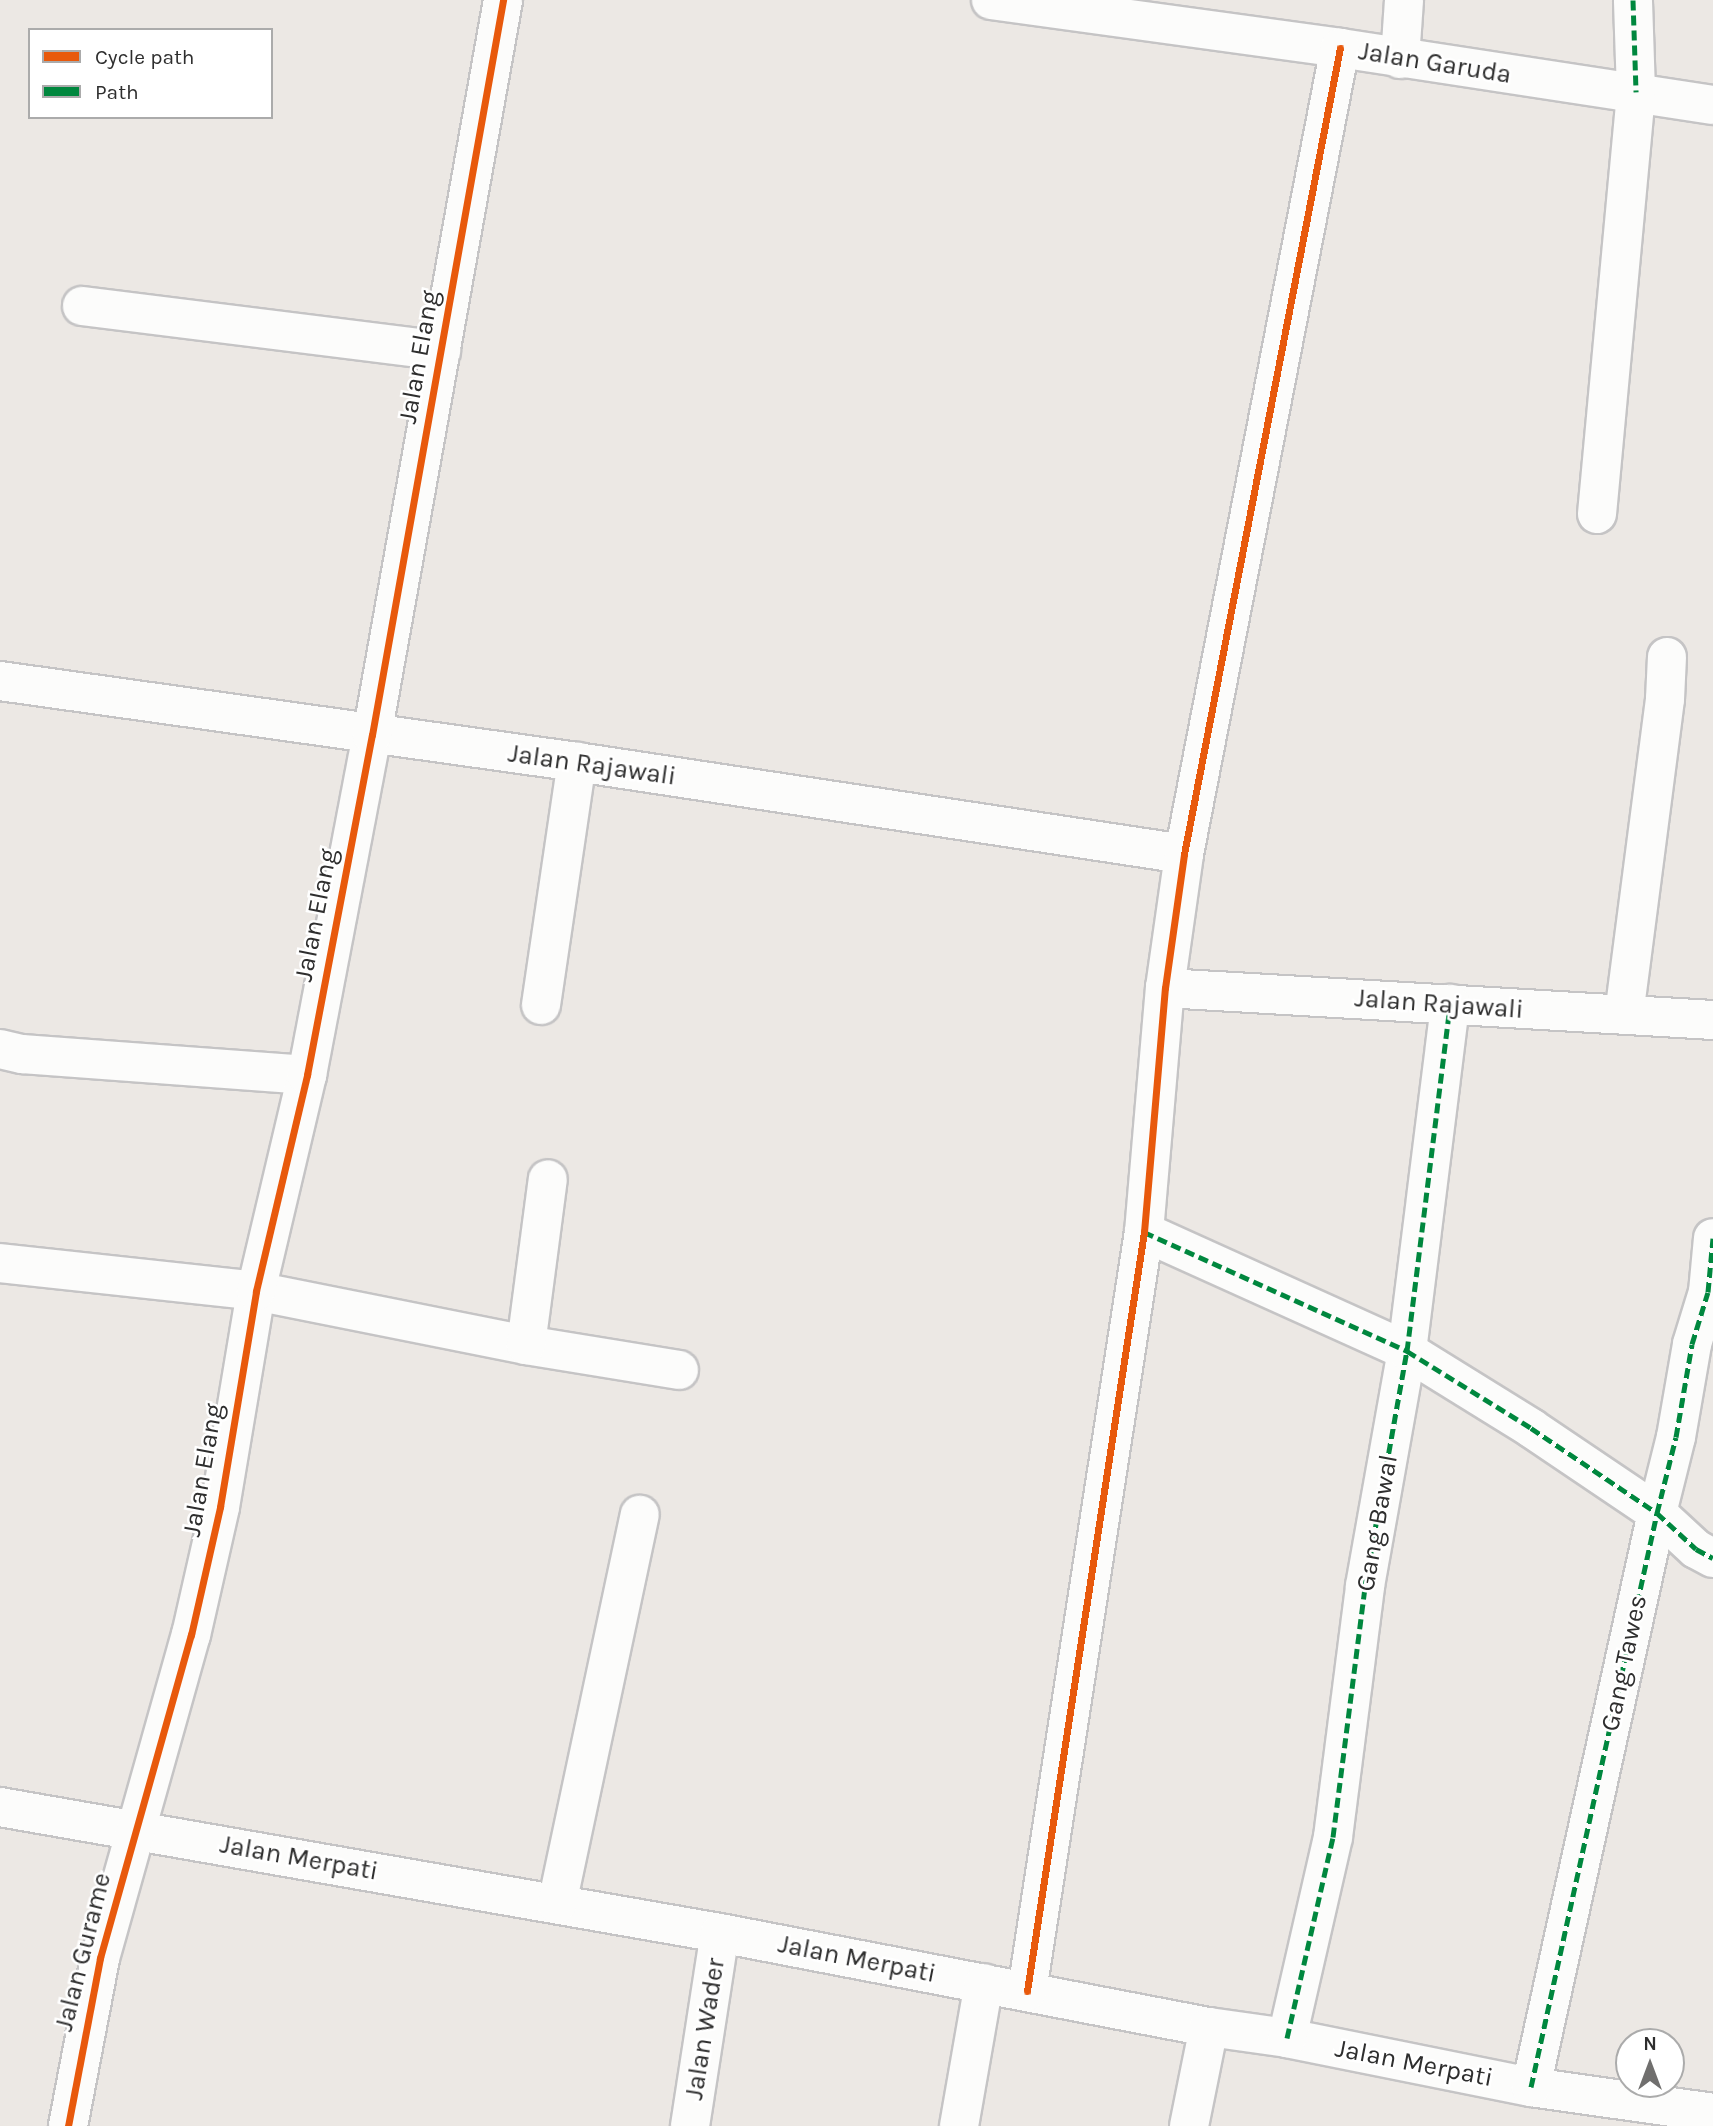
<!DOCTYPE html>
<style>
body{margin:0}
#map{position:relative;width:1713px;height:2126px;overflow:hidden;background:#ece8e4;font-family:Karla,sans-serif}
div>[style]{position:absolute}
.roads{filter:drop-shadow(2px 0 #c5c4c5) drop-shadow(-2px 0 #c5c4c5) drop-shadow(0 2px #c5c4c5) drop-shadow(0 -2px #c5c4c5)}
.minor>*{height:38px;margin:-19px;padding:0 19px;transform-origin:19px;border-radius:19px;background:#fcfcfb}
.quiet>*{height:5px;margin-top:-2.5px;transform-origin:0;background:repeating-linear-gradient(90deg,#00873e 0 10px,transparent 0 15px)}
.cycleway>*{height:7px;margin:-3.5px;padding:0 3.5px;transform-origin:3.5px;border-radius:3.5px;background:#e8590c}
span{translate:-50% -50%;white-space:nowrap;text-align:center;line-height:1.15;-webkit-text-stroke:5px #fff;paint-order:stroke}
.street-label{font-size:26px;color:#2e2e2e}
.legend{position:absolute;left:28px;top:28px;width:245px;height:91px;box-sizing:border-box;background:#fff;border:2px solid #ababab;margin:0;padding:9px 12px;list-style:none;font-size:21px;color:#2e2e2e}
.legend li{display:flex;align-items:center;gap:14px;height:35px}
.legend b{width:35px;border:2px solid #ababab}
.north{position:absolute;left:1615px;top:2028px;width:70px;height:70px;box-sizing:border-box;background:#fff;border:2px solid #ababab;border-radius:50%;rotate:0deg;font-size:19px;font-weight:700;line-height:28px;text-align:center;color:#2e2e2e}
.north::after{content:'';display:block;margin:auto;width:24px;height:32px;background:#706f6e;clip-path:polygon(50% 0,100% 100%,50% 72%,0 100%)}
</style>
<div id="map">
<div class="roads">
<div class="minor">
<div style="left:991px;top:0;width:352px;rotate:7.8deg"></div>
<div style="left:1340px;top:48px;width:377px;rotate:8.7deg"></div>
<div style="left:1400px;top:59px;width:59px;rotate:-86.1deg"></div>
<div style="left:82px;top:306px;width:362px;rotate:7.1deg"></div>
<div style="left:1597px;top:514px;width:424px;rotate:-84.7deg"></div>
<div style="left:1636px;top:92px;width:92px;rotate:-91.9deg"></div>
<div style="left:0;top:681px;width:583px;rotate:7.99deg"></div>
<div style="left:577px;top:762px;width:614px;rotate:8.62deg"></div>
<div style="left:1165px;top:988px;width:549px;rotate:3.34deg"></div>
<div style="left:541px;top:1005px;width:246px;rotate:-81.6deg"></div>
<div style="left:1624px;top:1015px;width:319px;rotate:-82.6deg"></div>
<div style="left:1665px;top:699px;width:42px;rotate:-87.3deg"></div>
<div style="left:0;top:1049px;width:23px;rotate:13deg"></div>
<div style="left:22px;top:1054px;width:286px;rotate:4.2deg"></div>
<div style="left:1144px;top:1232px;width:289px;rotate:24.3deg"></div>
<div style="left:1407px;top:1351px;width:146px;rotate:31.8deg"></div>
<div style="left:1531px;top:1428px;width:152px;rotate:34deg"></div>
<div style="left:1657px;top:1513px;width:53px;rotate:42.7deg"></div>
<div style="left:1696px;top:1549px;width:19px;rotate:28deg"></div>
<div style="left:0;top:1263px;width:258px;rotate:6.2deg"></div>
<div style="left:256px;top:1291px;width:275px;rotate:11.3deg"></div>
<div style="left:526px;top:1345px;width:155px;rotate:9.3deg"></div>
<div style="left:526px;top:1345px;width:167px;rotate:-82.5deg"></div>
<div style="left:0;top:1807px;width:731px;rotate:9.93deg"></div>
<div style="left:720px;top:1933px;width:498px;rotate:10.9deg"></div>
<div style="left:1209px;top:2027px;width:79px;rotate:8deg"></div>
<div style="left:1287px;top:2038px;width:249px;rotate:11.4deg"></div>
<div style="left:1531px;top:2087px;width:184px;rotate:8.1deg"></div>
<div style="left:557px;top:1904px;width:398px;rotate:-78deg"></div>
<div style="left:1027px;top:1991px;width:768px;rotate:-81.24deg"></div>
<div style="left:1144px;top:1232px;width:245px;rotate:-85.1deg"></div>
<div style="left:1165px;top:988px;width:135px;rotate:-81.9deg"></div>
<div style="left:1184px;top:854px;width:821px;rotate:-79.05deg"></div>
<div style="left:1287px;top:2038px;width:206px;rotate:-77.1deg"></div>
<div style="left:1333px;top:1837px;width:253px;rotate:-82.7deg"></div>
<div style="left:1365px;top:1586px;width:239px;rotate:-79.9deg"></div>
<div style="left:1407px;top:1351px;width:350px;rotate:-82.9deg"></div>
<div style="left:1531px;top:2087px;width:588px;rotate:-77.62deg"></div>
<div style="left:1657px;top:1513px;width:78px;rotate:-76deg"></div>
<div style="left:1676px;top:1437px;width:94px;rotate:-80.2deg"></div>
<div style="left:1692px;top:1344px;width:54px;rotate:-72.9deg"></div>
<div style="left:1708px;top:1292px;width:54px;rotate:-84.7deg"></div>
<div style="left:68px;top:2126px;width:171px;rotate:-79.2deg"></div>
<div style="left:100px;top:1958px;width:336px;rotate:-74.3deg"></div>
<div style="left:191px;top:1635px;width:131px;rotate:-77.2deg"></div>
<div style="left:220px;top:1507px;width:219px;rotate:-80.5deg"></div>
<div style="left:256px;top:1291px;width:222px;rotate:-76.7deg"></div>
<div style="left:307px;top:1075px;width:346px;rotate:-79.2deg"></div>
<div style="left:372px;top:735px;width:747px;rotate:-79.89deg"></div>
<div style="left:690px;top:2126px;width:195px;rotate:-81.2deg"></div>
<div style="left:959px;top:2126px;width:145px;rotate:-80.1deg"></div>
<div style="left:1189px;top:2126px;width:101px;rotate:-78.6deg"></div>
</div>
</div>
<div class="quiet">
<div style="left:1633px;top:0;width:92px;rotate:88.1deg"></div>
<div style="left:1144px;top:1232px;width:289px;rotate:24.3deg"></div>
<div style="left:1407px;top:1351px;width:146px;rotate:31.8deg"></div>
<div style="left:1531px;top:1428px;width:152px;rotate:34deg"></div>
<div style="left:1657px;top:1513px;width:53px;rotate:42.7deg"></div>
<div style="left:1696px;top:1549px;width:19px;rotate:28deg"></div>
<div style="left:1287px;top:2038px;width:206px;rotate:-77.1deg"></div>
<div style="left:1333px;top:1837px;width:253px;rotate:-82.7deg"></div>
<div style="left:1365px;top:1586px;width:239px;rotate:-79.9deg"></div>
<div style="left:1407px;top:1351px;width:350px;rotate:-82.9deg"></div>
<div style="left:1531px;top:2087px;width:588px;rotate:-77.62deg"></div>
<div style="left:1657px;top:1513px;width:78px;rotate:-76deg"></div>
<div style="left:1676px;top:1437px;width:94px;rotate:-80.2deg"></div>
<div style="left:1692px;top:1344px;width:54px;rotate:-72.9deg"></div>
<div style="left:1708px;top:1292px;width:54px;rotate:-84.7deg"></div>
</div>
<div class="cycleway">
<div style="left:1027px;top:1991px;width:768px;rotate:-81.24deg"></div>
<div style="left:1144px;top:1232px;width:245px;rotate:-85.1deg"></div>
<div style="left:1165px;top:988px;width:135px;rotate:-81.9deg"></div>
<div style="left:1184px;top:854px;width:821px;rotate:-79.05deg"></div>
<div style="left:68px;top:2126px;width:171px;rotate:-79.2deg"></div>
<div style="left:100px;top:1958px;width:336px;rotate:-74.3deg"></div>
<div style="left:191px;top:1635px;width:131px;rotate:-77.2deg"></div>
<div style="left:220px;top:1507px;width:219px;rotate:-80.5deg"></div>
<div style="left:256px;top:1291px;width:222px;rotate:-76.7deg"></div>
<div style="left:307px;top:1075px;width:346px;rotate:-79.2deg"></div>
<div style="left:372px;top:735px;width:747px;rotate:-79.89deg"></div>
</div>
<div class="street-label">
<span style="left:1435px;top:63px;rotate:9deg">Jalan Garuda</span>
<span style="left:419px;top:357px;rotate:-80deg">Jalan Elang</span>
<span style="left:592px;top:765px;rotate:8deg">Jalan Rajawali</span>
<span style="left:316px;top:915px;rotate:-79deg">Jalan Elang</span>
<span style="left:1439px;top:1004px;rotate:4deg">Jalan Rajawali</span>
<span style="left:203px;top:1470px;rotate:-80deg">Jalan Elang</span>
<span style="left:1377px;top:1523px;rotate:-80deg">Gang Bawal</span>
<span style="left:1624px;top:1663px;rotate:-78deg">Gang Tawes</span>
<span style="left:299px;top:1858px;rotate:10deg">Jalan Merpati</span>
<span style="left:83px;top:1952px;rotate:-76deg">Jalan Gurame</span>
<span style="left:857px;top:1959px;rotate:11deg">Jalan Merpati</span>
<span style="left:705px;top:2029px;rotate:-81deg">Jalan Wader</span>
<span style="left:1414px;top:2063px;rotate:11deg">Jalan Merpati</span>
</div>
<ul class="legend">
<li><b style="height:9px;background:#e8590c"></b>Cycle path</li>
<li><b style="height:9px;background:#00873e"></b>Path</li>
</ul>
<div class="north">N</div>
</div>
